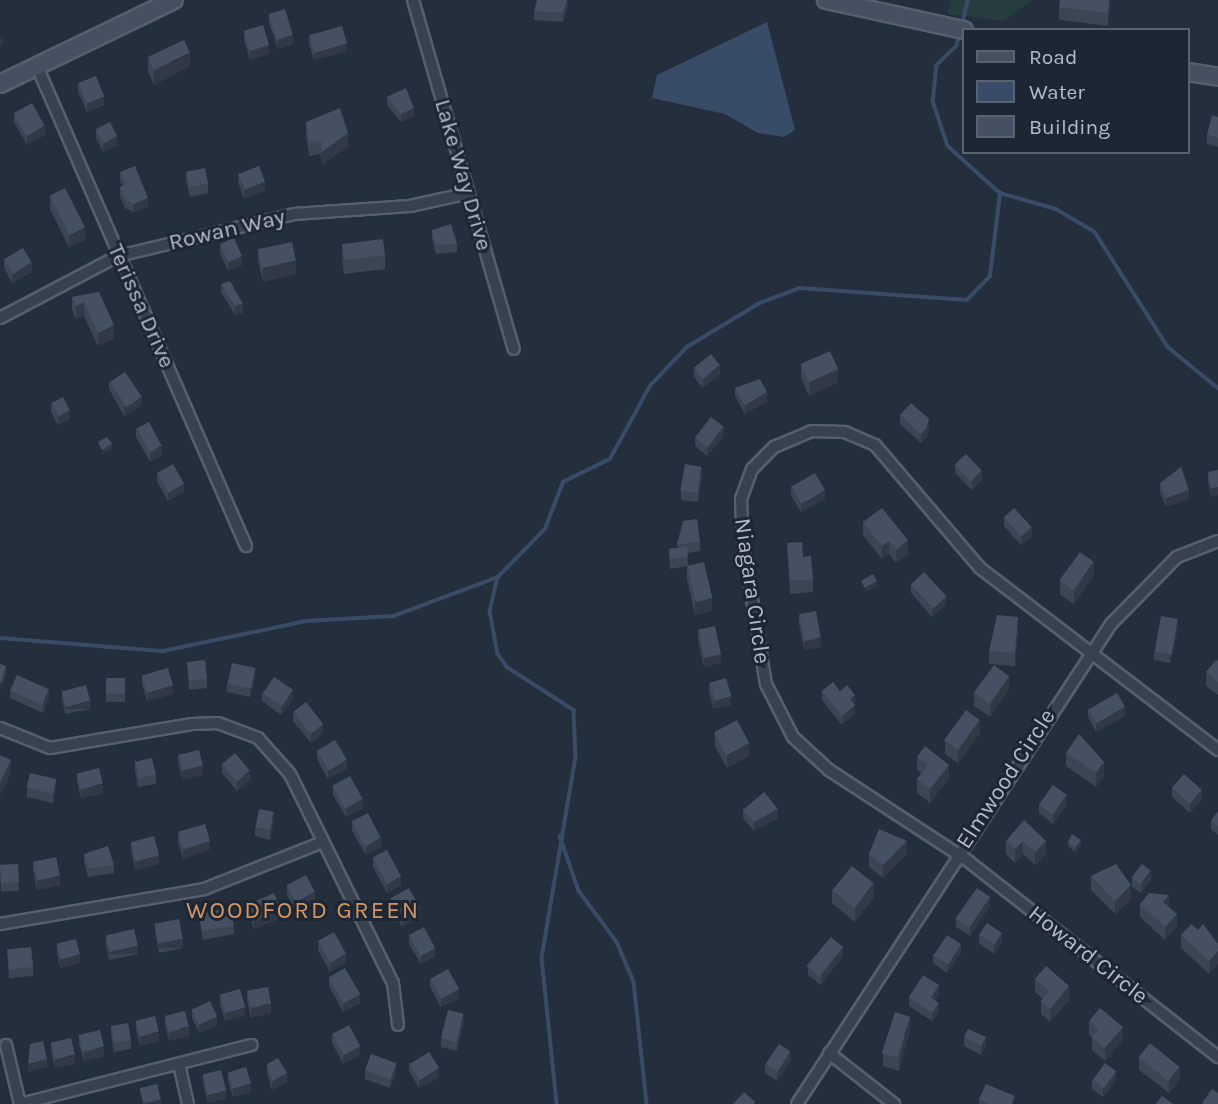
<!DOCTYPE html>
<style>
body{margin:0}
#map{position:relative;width:1218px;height:1104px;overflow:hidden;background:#242f3e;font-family:Karla,sans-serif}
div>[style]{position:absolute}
.green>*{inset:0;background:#263c3f}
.water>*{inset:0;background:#394c67}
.stream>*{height:3.5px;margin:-1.75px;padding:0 1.75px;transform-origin:1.75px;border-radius:1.75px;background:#394c67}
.roads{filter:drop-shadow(2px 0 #565f6c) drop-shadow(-2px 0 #565f6c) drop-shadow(0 2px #565f6c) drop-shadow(0 -2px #565f6c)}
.street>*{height:10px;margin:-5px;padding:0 5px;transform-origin:5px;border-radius:5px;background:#38414e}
.secondary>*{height:16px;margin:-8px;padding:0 8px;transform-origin:8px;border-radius:8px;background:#465061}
.wall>*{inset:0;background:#3b4654;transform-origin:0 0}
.shaded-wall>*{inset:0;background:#303945;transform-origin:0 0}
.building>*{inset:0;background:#455162;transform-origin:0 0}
span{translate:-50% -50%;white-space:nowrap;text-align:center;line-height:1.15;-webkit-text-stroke:6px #1d2633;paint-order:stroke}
.street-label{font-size:23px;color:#b4bcc9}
.neighbourhood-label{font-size:24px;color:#d59563;letter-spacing:2px}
.legend{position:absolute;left:962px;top:28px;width:228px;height:126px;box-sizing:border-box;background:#1d2633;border:2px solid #59626f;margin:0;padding:9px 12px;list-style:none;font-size:21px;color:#b4bcc9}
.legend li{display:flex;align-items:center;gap:14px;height:35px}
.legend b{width:35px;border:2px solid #59626f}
</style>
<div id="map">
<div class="green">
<div style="clip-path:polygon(951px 0,1032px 0,1004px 21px,947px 14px)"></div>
</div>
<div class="water">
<div style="clip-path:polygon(767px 22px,795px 130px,784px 137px,758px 133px,725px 114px,652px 98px,657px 75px)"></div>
</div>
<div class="stream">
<div style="left:962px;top:25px;width:26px;rotate:-77deg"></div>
<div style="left:960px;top:33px;width:13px;rotate:103deg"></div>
<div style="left:957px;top:46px;width:28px;rotate:136deg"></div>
<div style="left:937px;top:65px;width:36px;rotate:96deg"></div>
<div style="left:933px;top:101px;width:47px;rotate:71.6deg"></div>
<div style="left:948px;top:146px;width:70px;rotate:42.1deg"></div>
<div style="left:1000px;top:193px;width:58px;rotate:15.9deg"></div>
<div style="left:1056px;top:209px;width:45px;rotate:30.5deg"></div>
<div style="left:1095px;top:232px;width:136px;rotate:57.6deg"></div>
<div style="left:1168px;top:347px;width:65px;rotate:39.4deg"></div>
<div style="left:498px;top:577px;width:35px;rotate:103deg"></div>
<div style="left:490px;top:611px;width:44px;rotate:79.5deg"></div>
<div style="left:498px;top:654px;width:16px;rotate:55deg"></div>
<div style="left:507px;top:667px;width:80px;rotate:32.7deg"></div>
<div style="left:574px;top:710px;width:47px;rotate:87.6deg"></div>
<div style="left:576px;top:757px;width:204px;rotate:99.6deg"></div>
<div style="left:542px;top:958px;width:147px;rotate:84.1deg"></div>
<div style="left:0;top:638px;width:164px;rotate:4.6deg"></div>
<div style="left:163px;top:651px;width:147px;rotate:-11.8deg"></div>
<div style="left:307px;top:621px;width:87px;rotate:-3.3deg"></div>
<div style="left:394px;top:616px;width:111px;rotate:-20.6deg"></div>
<div style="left:498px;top:577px;width:67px;rotate:-45.6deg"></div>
<div style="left:545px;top:529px;width:50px;rotate:-69deg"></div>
<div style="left:563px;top:482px;width:52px;rotate:-26.1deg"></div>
<div style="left:610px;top:459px;width:83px;rotate:-61.3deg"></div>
<div style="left:650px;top:386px;width:54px;rotate:-46.5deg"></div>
<div style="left:687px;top:347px;width:85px;rotate:-31.1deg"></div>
<div style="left:760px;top:303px;width:43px;rotate:-20.6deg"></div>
<div style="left:800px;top:288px;width:167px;rotate:4.1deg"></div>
<div style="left:967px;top:300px;width:33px;rotate:-46deg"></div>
<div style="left:990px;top:276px;width:84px;rotate:-83.1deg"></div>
<div style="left:560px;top:836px;width:58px;rotate:70.9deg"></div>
<div style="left:579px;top:891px;width:64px;rotate:53.3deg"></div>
<div style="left:617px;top:942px;width:43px;rotate:67deg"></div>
<div style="left:634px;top:982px;width:123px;rotate:83.9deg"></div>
</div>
<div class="roads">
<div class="street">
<div style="left:413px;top:0;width:363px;rotate:73.9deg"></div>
<div style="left:36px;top:64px;width:526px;rotate:66.46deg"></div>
<div style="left:0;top:318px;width:133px;rotate:-27.7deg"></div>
<div style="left:118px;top:256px;width:181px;rotate:-13.4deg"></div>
<div style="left:294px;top:214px;width:116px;rotate:-3.9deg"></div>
<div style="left:410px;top:206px;width:60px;rotate:-12.4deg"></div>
<div style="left:0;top:728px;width:54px;rotate:21.8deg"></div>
<div style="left:50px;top:748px;width:144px;rotate:-9.6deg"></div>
<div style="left:192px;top:724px;width:26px;rotate:-2deg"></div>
<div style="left:218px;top:723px;width:43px;rotate:20.6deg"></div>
<div style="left:258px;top:738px;width:48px;rotate:48.4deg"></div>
<div style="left:290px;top:774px;width:233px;rotate:63.8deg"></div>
<div style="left:393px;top:983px;width:42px;rotate:83.2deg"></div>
<div style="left:1218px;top:750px;width:300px;rotate:-142.6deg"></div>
<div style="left:980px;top:568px;width:162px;rotate:-130.5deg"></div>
<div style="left:875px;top:445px;width:34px;rotate:-157deg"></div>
<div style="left:844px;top:432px;width:32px;rotate:-178deg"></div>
<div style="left:812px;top:431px;width:41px;rotate:157.2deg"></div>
<div style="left:774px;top:447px;width:31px;rotate:135deg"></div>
<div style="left:752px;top:469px;width:32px;rotate:110deg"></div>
<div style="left:741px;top:499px;width:45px;rotate:87.5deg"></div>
<div style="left:743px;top:544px;width:142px;rotate:80.7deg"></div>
<div style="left:766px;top:684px;width:59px;rotate:63deg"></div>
<div style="left:793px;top:737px;width:49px;rotate:42.5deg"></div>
<div style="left:829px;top:770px;width:166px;rotate:33.2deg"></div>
<div style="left:968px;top:861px;width:318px;rotate:38.1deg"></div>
<div style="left:0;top:924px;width:207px;rotate:-9.7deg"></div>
<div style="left:204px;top:889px;width:128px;rotate:-21.6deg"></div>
<div style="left:6px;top:1045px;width:61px;rotate:76.7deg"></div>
<div style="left:829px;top:1053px;width:83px;rotate:38.1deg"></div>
<div style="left:179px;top:1064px;width:41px;rotate:77.3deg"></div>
<div style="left:20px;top:1104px;width:239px;rotate:-14.3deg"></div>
<div style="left:797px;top:1104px;width:574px;rotate:-56.81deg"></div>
<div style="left:1111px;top:624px;width:94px;rotate:-45.4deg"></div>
<div style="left:1177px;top:557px;width:44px;rotate:-21.3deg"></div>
</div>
<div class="secondary">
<div style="left:826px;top:0;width:141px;rotate:12.3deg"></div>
<div style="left:1188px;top:72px;width:30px;rotate:9deg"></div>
<div style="left:0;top:84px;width:193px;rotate:-25.8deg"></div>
</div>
</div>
<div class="wall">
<div style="clip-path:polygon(568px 0,568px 6px,563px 22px,534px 20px,534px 11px)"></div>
<div style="clip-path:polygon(1110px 0,1108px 26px,1059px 20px,1059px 7px)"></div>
<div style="clip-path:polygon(269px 14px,293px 44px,278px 49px,269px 23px)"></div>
<div style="clip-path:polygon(244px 31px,269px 54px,250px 60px,244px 39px)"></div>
<div style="clip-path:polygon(309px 35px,347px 51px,314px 60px,309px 44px)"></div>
<div style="clip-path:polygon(148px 58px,190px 66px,154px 85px,148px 71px)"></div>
<div style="clip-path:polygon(78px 83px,104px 105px,87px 112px,78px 92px)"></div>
<div style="clip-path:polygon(387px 97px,414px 116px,401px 122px,387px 105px)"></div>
<div style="clip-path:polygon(14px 113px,45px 135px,27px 145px,14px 122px)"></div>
<div style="clip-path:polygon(1218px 117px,1218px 147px,1207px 144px,1207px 135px)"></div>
<div style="clip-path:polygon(306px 122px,348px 146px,322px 165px,321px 154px,309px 156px,306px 135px)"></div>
<div style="clip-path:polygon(96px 129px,117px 145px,103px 152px,96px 138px)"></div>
<div style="clip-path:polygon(120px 172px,148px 206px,133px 212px,125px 208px,120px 196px,120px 187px,123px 186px,120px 181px)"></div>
<div style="clip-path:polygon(186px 172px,208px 184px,208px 193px,190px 197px,186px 181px)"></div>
<div style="clip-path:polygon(238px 173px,265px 191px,244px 199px,238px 182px)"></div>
<div style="clip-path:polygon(50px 195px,85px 240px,69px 247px,50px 209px)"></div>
<div style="clip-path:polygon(432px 230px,457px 244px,457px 252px,436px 254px,432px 239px)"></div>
<div style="clip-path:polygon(220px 244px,242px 265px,228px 271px,220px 253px)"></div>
<div style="clip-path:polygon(342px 244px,385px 255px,385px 269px,344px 274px,342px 257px)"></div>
<div style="clip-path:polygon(258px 248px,296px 274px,263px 282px,258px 261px)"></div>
<div style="clip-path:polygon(4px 259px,32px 272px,12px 283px,4px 268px)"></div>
<div style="clip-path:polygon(221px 284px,243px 313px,235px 315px,221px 292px)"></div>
<div style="clip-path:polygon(99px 292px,114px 338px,98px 346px,84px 316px,76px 319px,72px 310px,72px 297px)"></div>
<div style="clip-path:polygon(801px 365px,838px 382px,809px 396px,801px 378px)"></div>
<div style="clip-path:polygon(694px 368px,720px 374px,703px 388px,694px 377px)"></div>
<div style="clip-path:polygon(109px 381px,142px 405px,124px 416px,109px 389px)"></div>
<div style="clip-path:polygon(735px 388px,767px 401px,745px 414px,735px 396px)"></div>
<div style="clip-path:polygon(51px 403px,70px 419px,58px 425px,51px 412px)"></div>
<div style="clip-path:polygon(900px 415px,929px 428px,926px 438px,921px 443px,900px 424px)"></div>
<div style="clip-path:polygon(136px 428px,162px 455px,150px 462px,136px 437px)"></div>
<div style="clip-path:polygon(724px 436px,707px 456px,695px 446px,695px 437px)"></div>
<div style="clip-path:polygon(955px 464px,982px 480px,972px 490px,955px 473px)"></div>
<div style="clip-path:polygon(1218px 470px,1218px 495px,1211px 497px,1208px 481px,1208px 472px)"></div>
<div style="clip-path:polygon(157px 473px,184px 492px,168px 501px,157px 482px)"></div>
<div style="clip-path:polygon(702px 476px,698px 502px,681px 500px,681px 491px)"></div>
<div style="clip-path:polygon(1160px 483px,1189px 499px,1166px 507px,1160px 492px)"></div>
<div style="clip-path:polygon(791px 486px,825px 499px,801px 512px,791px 495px)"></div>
<div style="clip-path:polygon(1004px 518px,1032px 536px,1021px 545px,1004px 526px)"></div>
<div style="clip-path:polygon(863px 522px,908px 554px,896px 563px,889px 554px,882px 559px,863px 535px)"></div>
<div style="clip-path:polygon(700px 542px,700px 551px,687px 553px,688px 565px,712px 611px,695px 615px,687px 579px,687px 566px,670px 569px,669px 549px,677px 548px,677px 545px)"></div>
<div style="clip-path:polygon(787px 543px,803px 557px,813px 579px,813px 592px,790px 594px)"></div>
<div style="clip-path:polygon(1094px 575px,1074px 604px,1060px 595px,1060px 581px)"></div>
<div style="clip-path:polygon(911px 584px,946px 605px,932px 617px,911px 593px)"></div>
<div style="clip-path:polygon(799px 615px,821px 647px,804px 650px,799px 623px)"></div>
<div style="clip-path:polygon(1178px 628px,1170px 663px,1154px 660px,1154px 651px)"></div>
<div style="clip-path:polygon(698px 630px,721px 663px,704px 667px,698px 639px)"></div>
<div style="clip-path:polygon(1018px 630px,1015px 666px,989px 664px,989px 651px)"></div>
<div style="clip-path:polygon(187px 661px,207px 679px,207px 688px,189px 690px)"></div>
<div style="clip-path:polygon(1218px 661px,1218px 695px,1206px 686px,1206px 672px)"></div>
<div style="clip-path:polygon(142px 675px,173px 694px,147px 701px,142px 684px)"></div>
<div style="clip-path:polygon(255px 677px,250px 697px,227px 692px,227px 683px)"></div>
<div style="left:125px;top:678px;width:24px;height:19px;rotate:90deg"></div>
<div style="clip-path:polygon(709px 682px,731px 705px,713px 709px,709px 691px)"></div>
<div style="clip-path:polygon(1009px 689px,990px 717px,974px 706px,974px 693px)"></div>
<div style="clip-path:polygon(10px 690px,49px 698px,43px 713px,10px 698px)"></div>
<div style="clip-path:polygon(62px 690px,90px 709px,65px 714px,62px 699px)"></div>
<div style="clip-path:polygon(822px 691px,840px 691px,855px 704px,854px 704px,855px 714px,842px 725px,822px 700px)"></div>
<div style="clip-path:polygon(262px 693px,293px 699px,281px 715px,262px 701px)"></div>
<div style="clip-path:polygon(1088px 709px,1125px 716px,1096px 732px,1088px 717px)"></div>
<div style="clip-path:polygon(293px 712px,323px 733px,311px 743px,293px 721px)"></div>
<div style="clip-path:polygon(715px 733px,749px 756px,727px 768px,715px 746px)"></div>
<div style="clip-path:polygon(980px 733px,958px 763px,945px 754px,945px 740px)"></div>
<div style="clip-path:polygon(317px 750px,347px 769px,328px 779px,317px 759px)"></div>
<div style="clip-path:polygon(1066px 753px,1104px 776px,1096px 787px,1066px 766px)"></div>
<div style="clip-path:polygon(178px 754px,203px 775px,182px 779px,178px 763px)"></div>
<div style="clip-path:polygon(917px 757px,949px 778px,930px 803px,917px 793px,917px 779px,922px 774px,917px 770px)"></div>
<div style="clip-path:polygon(135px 761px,156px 775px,156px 784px,138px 787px,135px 770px)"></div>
<div style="clip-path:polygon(222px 764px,250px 780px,237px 791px,222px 773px)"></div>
<div style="clip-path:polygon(77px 773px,103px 793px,81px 798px,77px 782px)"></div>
<div style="clip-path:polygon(333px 786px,363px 808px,346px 817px,333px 795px)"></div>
<div style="clip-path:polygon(56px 787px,53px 803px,27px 797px,27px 788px)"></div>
<div style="clip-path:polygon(1172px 788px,1202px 799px,1190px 813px,1172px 797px)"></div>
<div style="clip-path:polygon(1067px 804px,1053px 824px,1039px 813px,1039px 805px)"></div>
<div style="clip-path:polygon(743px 810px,778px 818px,754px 831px,743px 818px)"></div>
<div style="clip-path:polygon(1218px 811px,1218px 835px,1211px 829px,1211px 821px)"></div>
<div style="clip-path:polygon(1024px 820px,1046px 854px,1035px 865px,1023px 854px,1015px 863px,1006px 854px,1006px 841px)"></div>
<div style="clip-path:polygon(274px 821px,270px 840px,255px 836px,255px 827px)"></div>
<div style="clip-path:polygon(352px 822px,381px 847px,366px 855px,352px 831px)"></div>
<div style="clip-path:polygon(178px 833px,210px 849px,183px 859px,178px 842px)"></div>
<div style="clip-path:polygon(131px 842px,159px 864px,135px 870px,131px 850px)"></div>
<div style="clip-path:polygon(1068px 842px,1081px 845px,1075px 852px,1068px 846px)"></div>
<div style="clip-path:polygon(84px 854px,114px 865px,114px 873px,88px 877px,84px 862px)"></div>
<div style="clip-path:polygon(869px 854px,907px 854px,883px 878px,869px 867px)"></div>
<div style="clip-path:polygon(373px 858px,401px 885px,387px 893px,373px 867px)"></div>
<div style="clip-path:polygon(33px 861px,60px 885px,37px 890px,33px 870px)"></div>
<div style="left:18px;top:864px;width:27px;height:18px;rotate:88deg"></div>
<div style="clip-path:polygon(1091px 876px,1131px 899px,1115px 914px,1091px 890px)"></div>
<div style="clip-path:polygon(1132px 878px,1151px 880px,1141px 893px,1132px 887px)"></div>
<div style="clip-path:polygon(287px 886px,315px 901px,296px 911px,287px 895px)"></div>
<div style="clip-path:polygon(832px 890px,874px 897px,855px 922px,832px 903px)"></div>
<div style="clip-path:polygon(391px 898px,420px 917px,402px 927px,391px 907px)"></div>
<div style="clip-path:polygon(248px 904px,281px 918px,254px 929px,248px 913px)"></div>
<div style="clip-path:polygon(1140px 904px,1169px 907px,1177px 927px,1165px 940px,1140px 917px)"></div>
<div style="clip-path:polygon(990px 906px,970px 936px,956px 927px,956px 918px)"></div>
<div style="clip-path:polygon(200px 914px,234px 926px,234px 934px,203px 940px,200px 923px)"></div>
<div style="clip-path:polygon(155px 924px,183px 948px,159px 953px,155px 933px)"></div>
<div style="clip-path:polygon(1198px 930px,1218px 944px,1209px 974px,1181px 948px,1181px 935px)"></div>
<div style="clip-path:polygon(979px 934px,1002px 942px,994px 954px,979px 943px)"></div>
<div style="clip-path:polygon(106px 935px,138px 954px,109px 960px,106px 944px)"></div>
<div style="clip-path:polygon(409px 935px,435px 957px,421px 964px,409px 944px)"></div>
<div style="clip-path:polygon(318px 941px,346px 963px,330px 972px,318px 950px)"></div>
<div style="clip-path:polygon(57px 944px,80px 963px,60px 968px,57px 952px)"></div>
<div style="clip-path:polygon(7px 949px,33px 967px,33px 976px,9px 978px)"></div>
<div style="clip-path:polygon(961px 953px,947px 973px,933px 963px,933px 954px)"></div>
<div style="clip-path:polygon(843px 956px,821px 985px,808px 975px,808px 967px)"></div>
<div style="clip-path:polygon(329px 978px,360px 1003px,343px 1012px,329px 986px)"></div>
<div style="clip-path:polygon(430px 978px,459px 998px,441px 1007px,430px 987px)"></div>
<div style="clip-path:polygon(1035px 979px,1069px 1000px,1050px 1022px,1041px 1014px,1041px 1001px,1043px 999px,1035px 992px)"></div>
<div style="clip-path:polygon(247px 991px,271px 1013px,251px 1018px,247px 1000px)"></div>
<div style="clip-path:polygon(939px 994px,935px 1000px,939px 1012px,932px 1021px,909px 1006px,909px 997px)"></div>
<div style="clip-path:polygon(220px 995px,245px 1016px,225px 1021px,220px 1004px)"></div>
<div style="clip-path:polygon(192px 1009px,217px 1025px,199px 1033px,192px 1018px)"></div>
<div style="clip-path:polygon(165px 1016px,189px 1036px,169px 1041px,165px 1025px)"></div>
<div style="clip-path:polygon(136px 1021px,159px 1041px,140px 1046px,136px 1030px)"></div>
<div style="clip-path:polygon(1089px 1021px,1123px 1040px,1105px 1061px,1092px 1050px,1092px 1038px,1089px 1034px)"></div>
<div style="clip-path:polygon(464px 1023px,457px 1051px,441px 1047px,441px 1038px)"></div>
<div style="clip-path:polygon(111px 1026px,131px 1040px,131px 1049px,114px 1052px,111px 1035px)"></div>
<div style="clip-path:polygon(910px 1030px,899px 1071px,883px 1066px,883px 1053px)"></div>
<div style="clip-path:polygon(332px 1034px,360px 1055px,343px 1064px,332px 1043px)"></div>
<div style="clip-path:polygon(79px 1036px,104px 1056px,84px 1061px,79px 1045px)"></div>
<div style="clip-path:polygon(964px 1037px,986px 1046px,981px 1055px,964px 1046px)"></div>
<div style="clip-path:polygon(51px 1042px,75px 1064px,55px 1068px,51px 1051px)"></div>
<div style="clip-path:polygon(1139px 1057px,1180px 1080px,1169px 1093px,1139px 1070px)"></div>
<div style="clip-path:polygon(791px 1061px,777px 1081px,765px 1073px,765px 1064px)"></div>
<div style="clip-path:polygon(409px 1063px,439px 1077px,419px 1088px,409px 1071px)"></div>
<div style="clip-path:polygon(267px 1064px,287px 1082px,272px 1090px,267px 1073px)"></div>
<div style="clip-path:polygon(365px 1070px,396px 1072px,390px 1088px,365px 1079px)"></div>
<div style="clip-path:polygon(228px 1073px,251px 1092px,233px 1097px,228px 1081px)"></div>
<div style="clip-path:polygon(203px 1075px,226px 1099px,208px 1103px,203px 1083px)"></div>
<div style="clip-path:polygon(1092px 1080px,1116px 1080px,1103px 1097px,1092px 1089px)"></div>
<div style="clip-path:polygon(979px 1099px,1015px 1104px,979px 1104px)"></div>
</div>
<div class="shaded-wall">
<div style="clip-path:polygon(567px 0,568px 0,568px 6px,563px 22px,563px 13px)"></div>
<div style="clip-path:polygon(1109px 0,1110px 8px,1108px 26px,1108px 13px)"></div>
<div style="clip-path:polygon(293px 35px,293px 44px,278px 49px,278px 40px)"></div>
<div style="clip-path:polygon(3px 36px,3px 45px,0 46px,0 38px)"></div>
<div style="clip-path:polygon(347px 43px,347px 51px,314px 60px,314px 51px)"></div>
<div style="clip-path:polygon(269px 45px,269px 54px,250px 60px,250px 51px)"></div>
<div style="clip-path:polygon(190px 53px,190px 66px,154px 85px,154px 71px)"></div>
<div style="clip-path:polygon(104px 96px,104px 105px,87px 112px,87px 103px)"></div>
<div style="clip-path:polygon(414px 108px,414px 116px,401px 122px,401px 114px)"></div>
<div style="clip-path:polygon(45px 126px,45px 135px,27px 145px,27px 136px)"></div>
<div style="clip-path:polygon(348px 133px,348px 146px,322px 165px,322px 152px)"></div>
<div style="clip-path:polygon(117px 136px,117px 145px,103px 152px,103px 144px)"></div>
<div style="clip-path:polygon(265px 182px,265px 191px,244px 199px,244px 190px)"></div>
<div style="clip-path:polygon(148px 198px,148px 206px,133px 212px,133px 204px)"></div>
<div style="clip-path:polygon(85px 227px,85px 240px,69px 247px,69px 234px)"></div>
<div style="clip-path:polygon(242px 256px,242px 265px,228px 271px,228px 262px)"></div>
<div style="clip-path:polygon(296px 261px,296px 274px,263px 282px,263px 268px)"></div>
<div style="clip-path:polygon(32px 263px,32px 272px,12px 283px,12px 274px)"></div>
<div style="clip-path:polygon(84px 302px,84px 316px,76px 319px,76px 306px)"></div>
<div style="clip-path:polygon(243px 304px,243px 313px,235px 315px,235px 306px)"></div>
<div style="clip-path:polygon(114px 325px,114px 338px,98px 346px,98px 333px)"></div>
<div style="clip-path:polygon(720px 365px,720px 374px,703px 388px,703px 380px)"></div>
<div style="clip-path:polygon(838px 369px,838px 382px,809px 396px,809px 382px)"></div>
<div style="clip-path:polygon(767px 392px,767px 401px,745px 414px,745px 405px)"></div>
<div style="clip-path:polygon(142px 397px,142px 405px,124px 416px,124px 407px)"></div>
<div style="clip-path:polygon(70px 410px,70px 419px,58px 425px,58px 417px)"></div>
<div style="clip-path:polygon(929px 419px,929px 428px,926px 438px,921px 443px,921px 434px)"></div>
<div style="clip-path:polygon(724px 427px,724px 436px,707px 456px,707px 447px)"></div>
<div style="clip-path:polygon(112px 444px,112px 449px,102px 454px,102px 450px)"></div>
<div style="clip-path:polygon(162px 446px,162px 455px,150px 462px,150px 453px)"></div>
<div style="clip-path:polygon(702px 467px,702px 476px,698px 502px,698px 494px)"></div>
<div style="clip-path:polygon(982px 471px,982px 480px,972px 490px,972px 481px)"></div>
<div style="clip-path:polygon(184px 484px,184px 492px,168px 501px,168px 492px)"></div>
<div style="clip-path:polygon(1218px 487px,1218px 495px,1211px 497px,1211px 488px)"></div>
<div style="clip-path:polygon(825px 490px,825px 499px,801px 512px,801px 503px)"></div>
<div style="clip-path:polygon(1189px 490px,1189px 499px,1166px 507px,1166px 498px)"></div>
<div style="clip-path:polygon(1032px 527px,1032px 536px,1021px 545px,1021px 536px)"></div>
<div style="clip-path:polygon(908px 540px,908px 554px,896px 563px,896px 550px)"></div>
<div style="clip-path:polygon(889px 541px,889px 554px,882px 559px,882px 546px)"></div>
<div style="clip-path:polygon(1094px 562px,1094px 575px,1074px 604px,1074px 591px)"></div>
<div style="clip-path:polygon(877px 581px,877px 586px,865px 592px,865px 588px)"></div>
<div style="clip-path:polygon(946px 596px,946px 605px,932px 617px,932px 608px)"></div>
<div style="clip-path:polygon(712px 598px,712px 611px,695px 615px,695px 601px)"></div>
<div style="clip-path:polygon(1018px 617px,1018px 630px,1015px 666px,1015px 653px)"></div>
<div style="clip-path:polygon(1178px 619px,1178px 628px,1170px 663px,1170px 655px)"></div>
<div style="clip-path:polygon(821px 638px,821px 647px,804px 650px,804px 642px)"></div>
<div style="clip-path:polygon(721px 654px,721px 663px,704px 667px,704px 658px)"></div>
<div style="clip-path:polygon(6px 666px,6px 675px,1px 692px,1px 683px)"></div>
<div style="clip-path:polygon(255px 668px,255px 677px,250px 697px,250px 688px)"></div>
<div style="clip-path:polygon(1009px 676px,1009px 689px,990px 717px,990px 704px)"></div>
<div style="clip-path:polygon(173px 685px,173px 694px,147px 701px,147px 693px)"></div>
<div style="clip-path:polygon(49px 689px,49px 698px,43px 713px,43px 704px)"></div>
<div style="clip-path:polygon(293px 690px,293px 699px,281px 715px,281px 706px)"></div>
<div style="clip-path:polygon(855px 695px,855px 704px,850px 708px,850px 699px)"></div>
<div style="clip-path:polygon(731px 696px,731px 705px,713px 709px,713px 700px)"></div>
<div style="left:90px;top:700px;width:9px;height:25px;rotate:90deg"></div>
<div style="clip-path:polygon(855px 705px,855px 714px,842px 725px,842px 716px)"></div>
<div style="clip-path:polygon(1125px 707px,1125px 716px,1096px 732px,1096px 723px)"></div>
<div style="clip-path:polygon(980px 720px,980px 733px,958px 763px,958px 750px)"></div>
<div style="clip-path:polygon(323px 724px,323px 733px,311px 743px,311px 734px)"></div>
<div style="clip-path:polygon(749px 743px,749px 756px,727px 768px,727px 755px)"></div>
<div style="clip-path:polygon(11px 760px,11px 773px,0 796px,0 783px)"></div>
<div style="clip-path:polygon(347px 760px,347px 769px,328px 779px,328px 770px)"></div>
<div style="clip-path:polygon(1104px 762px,1104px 776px,1096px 787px,1096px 773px)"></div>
<div style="clip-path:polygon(949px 765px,949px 778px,930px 803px,930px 789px)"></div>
<div style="clip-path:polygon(203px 766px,203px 775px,182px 779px,182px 770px)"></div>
<div style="clip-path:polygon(250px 771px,250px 780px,237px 791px,237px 782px)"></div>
<div style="clip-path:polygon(56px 779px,56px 787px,53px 803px,53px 794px)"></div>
<div style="clip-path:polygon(103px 784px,103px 793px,81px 798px,81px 790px)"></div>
<div style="clip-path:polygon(1202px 790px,1202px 799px,1190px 813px,1190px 804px)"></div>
<div style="clip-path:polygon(1067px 795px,1067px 804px,1053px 824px,1053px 815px)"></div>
<div style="clip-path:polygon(363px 799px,363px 808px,346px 817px,346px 808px)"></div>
<div style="clip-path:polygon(778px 809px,778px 818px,754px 831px,754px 822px)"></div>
<div style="clip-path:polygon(274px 812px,274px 821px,270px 840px,270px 831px)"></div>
<div style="clip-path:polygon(381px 838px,381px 847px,366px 855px,366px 847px)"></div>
<div style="clip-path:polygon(1081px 840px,1081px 845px,1075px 852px,1075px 848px)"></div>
<div style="clip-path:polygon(210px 841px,210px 849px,183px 859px,183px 850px)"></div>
<div style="clip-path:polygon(907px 841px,907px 854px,883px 878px,883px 865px)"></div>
<div style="clip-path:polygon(1023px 841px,1023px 854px,1015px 863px,1015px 849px)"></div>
<div style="clip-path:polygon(1046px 841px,1046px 854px,1035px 865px,1035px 852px)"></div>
<div style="clip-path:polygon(159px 855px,159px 864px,135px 870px,135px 861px)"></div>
<div style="clip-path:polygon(1151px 871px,1151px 880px,1141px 893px,1141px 884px)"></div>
<div style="clip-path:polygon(60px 876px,60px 885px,37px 890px,37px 881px)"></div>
<div style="clip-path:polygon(401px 876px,401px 885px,387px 893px,387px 884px)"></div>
<div style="clip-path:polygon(874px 884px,874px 897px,855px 922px,855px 908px)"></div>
<div style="clip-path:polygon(1131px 885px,1131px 899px,1115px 914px,1115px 901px)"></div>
<div style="clip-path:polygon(315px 892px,315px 901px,296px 911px,296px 902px)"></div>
<div style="clip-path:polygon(1169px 895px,1169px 908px,1163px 902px)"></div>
<div style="clip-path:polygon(990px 897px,990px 906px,970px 936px,970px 927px)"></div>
<div style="clip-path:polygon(420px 908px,420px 917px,402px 927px,402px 918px)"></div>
<div style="clip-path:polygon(281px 909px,281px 918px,254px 929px,254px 920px)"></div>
<div style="clip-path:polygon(1177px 914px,1177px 927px,1165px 940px,1165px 927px)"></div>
<div style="clip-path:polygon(1002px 933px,1002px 942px,994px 954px,994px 945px)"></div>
<div style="left:183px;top:939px;width:9px;height:25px;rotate:90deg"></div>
<div style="clip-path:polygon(961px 944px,961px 953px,947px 973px,947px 964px)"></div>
<div style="left:138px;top:946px;width:8px;height:30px;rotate:90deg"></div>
<div style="clip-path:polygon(843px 947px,843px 956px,821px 985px,821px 976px)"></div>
<div style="clip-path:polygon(435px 948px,435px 957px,421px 964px,421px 956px)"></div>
<div style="clip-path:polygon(1218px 951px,1218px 964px,1209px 974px,1209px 961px)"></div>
<div style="clip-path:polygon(346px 954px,346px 963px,330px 972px,330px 963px)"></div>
<div style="clip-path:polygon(80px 955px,80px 963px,60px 968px,60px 959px)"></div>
<div style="clip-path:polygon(939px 985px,939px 994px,931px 1007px,931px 998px)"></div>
<div style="clip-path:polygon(1069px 986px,1069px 1000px,1050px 1022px,1050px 1009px)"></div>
<div style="clip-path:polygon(459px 989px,459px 998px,441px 1007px,441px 998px)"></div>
<div style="clip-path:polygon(360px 994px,360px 1003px,343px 1012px,343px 1003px)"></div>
<div style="clip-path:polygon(939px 1003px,939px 1012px,932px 1021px,932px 1013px)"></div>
<div style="clip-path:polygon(271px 1004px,271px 1013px,251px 1018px,251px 1009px)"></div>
<div style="clip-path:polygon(245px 1007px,245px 1016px,225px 1021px,225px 1012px)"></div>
<div style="clip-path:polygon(464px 1014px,464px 1023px,457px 1051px,457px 1042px)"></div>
<div style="clip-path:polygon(217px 1016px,217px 1025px,199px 1033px,199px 1024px)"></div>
<div style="clip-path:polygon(910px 1017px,910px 1030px,899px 1071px,899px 1058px)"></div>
<div style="clip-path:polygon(189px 1027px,189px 1036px,169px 1041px,169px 1033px)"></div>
<div style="clip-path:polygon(1123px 1027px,1123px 1040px,1105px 1061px,1105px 1048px)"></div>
<div style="clip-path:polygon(159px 1032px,159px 1041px,140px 1046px,140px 1037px)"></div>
<div style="clip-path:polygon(986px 1037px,986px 1046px,981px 1055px,981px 1046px)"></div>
<div style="clip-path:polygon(360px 1046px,360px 1055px,343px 1064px,343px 1055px)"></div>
<div style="clip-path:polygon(104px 1047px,104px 1056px,84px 1061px,84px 1053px)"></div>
<div style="clip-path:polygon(791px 1052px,791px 1061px,777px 1081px,777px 1072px)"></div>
<div style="clip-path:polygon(75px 1055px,75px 1064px,55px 1068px,55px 1059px)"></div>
<div style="clip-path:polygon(47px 1059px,47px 1067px,28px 1072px,28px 1064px)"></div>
<div style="clip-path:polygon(396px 1063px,396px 1072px,390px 1088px,390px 1079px)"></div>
<div style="clip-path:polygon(1180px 1067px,1180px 1080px,1169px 1093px,1169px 1080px)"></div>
<div style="clip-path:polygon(439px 1068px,439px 1077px,419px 1088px,419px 1079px)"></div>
<div style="clip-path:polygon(1116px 1071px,1116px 1080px,1103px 1097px,1103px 1089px)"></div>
<div style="clip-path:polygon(287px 1073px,287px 1082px,272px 1090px,272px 1081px)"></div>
<div style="clip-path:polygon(251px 1083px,251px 1092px,233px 1097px,233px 1088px)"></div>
<div style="clip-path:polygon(226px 1090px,226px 1099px,208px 1103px,208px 1095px)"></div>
<div style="clip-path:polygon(161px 1100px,161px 1104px,144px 1104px)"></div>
</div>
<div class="building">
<div style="clip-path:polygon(537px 0,567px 0,563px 13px,534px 11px)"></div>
<div style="clip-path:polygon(1060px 0,1109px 0,1108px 13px,1059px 7px)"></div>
<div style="left:285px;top:9px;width:27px;height:17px;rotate:73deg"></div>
<div style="left:263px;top:25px;width:21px;height:20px;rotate:73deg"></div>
<div style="left:342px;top:26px;width:18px;height:34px;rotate:74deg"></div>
<div style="left:184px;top:40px;width:14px;height:40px;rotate:65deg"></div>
<div style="left:96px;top:76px;width:22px;height:19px;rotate:68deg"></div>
<div style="clip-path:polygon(406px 88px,414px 108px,401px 114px,387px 97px)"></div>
<div style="left:32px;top:103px;width:26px;height:21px;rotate:61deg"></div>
<div style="clip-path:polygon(340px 108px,348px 133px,322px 152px,321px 141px,309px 143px,306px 122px)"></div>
<div style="clip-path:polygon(1212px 115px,1218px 117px,1218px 138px,1207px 135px)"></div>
<div style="left:110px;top:122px;width:16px;height:16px;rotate:63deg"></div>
<div style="clip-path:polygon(135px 166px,148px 198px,133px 204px,125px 199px,120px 187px,126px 184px,120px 172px)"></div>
<div style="left:259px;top:166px;width:17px;height:22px;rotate:69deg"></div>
<div style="left:205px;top:168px;width:16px;height:19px;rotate:79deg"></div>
<div style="left:65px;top:188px;width:44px;height:17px;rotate:63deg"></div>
<div style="clip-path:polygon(451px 224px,457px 244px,436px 245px,432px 230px)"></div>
<div style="left:234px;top:238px;width:20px;height:15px;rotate:66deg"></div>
<div style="left:383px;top:239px;width:16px;height:41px;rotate:83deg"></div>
<div style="left:292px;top:242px;width:19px;height:35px;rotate:78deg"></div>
<div style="left:23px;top:248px;width:17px;height:22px;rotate:59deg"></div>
<div style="clip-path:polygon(230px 281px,243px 304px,235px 306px,221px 284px)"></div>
<div style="clip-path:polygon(99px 292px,114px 325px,98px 333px,84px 302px,76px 306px,72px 297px)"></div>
<div style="left:830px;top:351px;width:20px;height:32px;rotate:66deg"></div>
<div style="left:711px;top:354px;width:14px;height:22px;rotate:51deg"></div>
<div style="left:125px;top:372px;width:30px;height:18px;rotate:56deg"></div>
<div style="clip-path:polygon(760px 379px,767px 392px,745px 405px,735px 388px)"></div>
<div style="left:63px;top:397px;width:15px;height:13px;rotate:62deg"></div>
<div style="clip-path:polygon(911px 403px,929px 419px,926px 429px,921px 434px,900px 415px)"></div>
<div style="left:711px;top:417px;width:16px;height:26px;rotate:38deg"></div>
<div style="left:149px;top:422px;width:27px;height:14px;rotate:62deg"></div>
<div style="clip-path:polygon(107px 437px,112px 444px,102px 450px,98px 442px)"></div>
<div style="left:966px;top:454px;width:23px;height:15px;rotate:47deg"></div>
<div style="left:173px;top:464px;width:23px;height:18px;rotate:61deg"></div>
<div style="left:685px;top:464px;width:17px;height:27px;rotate:10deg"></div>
<div style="clip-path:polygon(1181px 467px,1189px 490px,1166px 498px,1160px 483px)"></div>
<div style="clip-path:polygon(1218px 470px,1218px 487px,1211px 488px,1208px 472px)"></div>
<div style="left:815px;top:473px;width:20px;height:27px;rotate:60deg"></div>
<div style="clip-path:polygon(882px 508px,908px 540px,896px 550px,889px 541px,882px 546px,863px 522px)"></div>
<div style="left:1014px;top:508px;width:26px;height:14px;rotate:47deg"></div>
<div style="clip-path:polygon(697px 519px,700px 542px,677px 545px,683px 521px)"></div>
<div style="clip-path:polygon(802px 542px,803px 557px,811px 556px,813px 579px,790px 581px,787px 543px)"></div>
<div style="left:687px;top:547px;width:10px;height:18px;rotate:84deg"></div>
<div style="left:1080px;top:552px;width:17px;height:35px;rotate:36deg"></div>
<div style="left:704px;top:562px;width:37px;height:17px;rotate:77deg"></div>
<div style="left:924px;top:572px;width:33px;height:18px;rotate:47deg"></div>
<div style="left:873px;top:574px;width:8px;height:14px;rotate:60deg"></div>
<div style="left:816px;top:611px;width:27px;height:17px;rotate:80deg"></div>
<div style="clip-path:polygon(997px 615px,1018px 617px,1015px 653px,989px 651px)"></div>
<div style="left:1161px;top:616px;width:17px;height:36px;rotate:10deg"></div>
<div style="left:715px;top:626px;width:29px;height:17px;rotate:78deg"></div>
<div style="left:205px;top:660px;width:19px;height:18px;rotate:84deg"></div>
<div style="clip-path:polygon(1216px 660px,1218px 661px,1218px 682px,1206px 672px)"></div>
<div style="left:232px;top:663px;width:24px;height:21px;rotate:12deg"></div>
<div style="clip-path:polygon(0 664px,6px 666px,1px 683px,0 683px)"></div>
<div style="left:994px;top:665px;width:19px;height:34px;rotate:36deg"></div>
<div style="left:168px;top:668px;width:18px;height:27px;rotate:74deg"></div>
<div style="left:17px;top:675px;width:35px;height:17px;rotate:24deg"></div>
<div style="left:274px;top:677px;width:23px;height:20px;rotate:34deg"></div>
<div style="left:125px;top:678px;width:16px;height:19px;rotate:90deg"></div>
<div style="left:726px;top:678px;width:19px;height:17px;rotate:74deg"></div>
<div style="clip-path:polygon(833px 682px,840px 691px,847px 685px,855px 695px,850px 699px,855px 705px,842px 716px,822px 691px)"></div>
<div style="left:86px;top:685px;width:16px;height:25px;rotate:75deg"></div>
<div style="left:1117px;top:693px;width:16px;height:33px;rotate:60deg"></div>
<div style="left:306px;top:702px;width:28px;height:16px;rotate:52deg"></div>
<div style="left:966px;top:710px;width:17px;height:37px;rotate:36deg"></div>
<div style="left:737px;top:720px;width:26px;height:26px;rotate:62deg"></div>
<div style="clip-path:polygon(1079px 734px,1104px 762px,1096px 773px,1066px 753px)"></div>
<div style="left:335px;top:740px;width:23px;height:21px;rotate:59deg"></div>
<div style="clip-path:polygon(925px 746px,949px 765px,930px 789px,917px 779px,928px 765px,917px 757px)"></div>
<div style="left:199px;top:750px;width:16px;height:21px;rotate:76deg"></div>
<div style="left:235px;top:753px;width:23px;height:17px;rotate:50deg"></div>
<div style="clip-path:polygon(0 755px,11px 760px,0 783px)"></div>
<div style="left:152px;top:758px;width:17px;height:17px;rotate:77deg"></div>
<div style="left:99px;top:768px;width:16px;height:23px;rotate:76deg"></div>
<div style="left:30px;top:773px;width:27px;height:15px;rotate:13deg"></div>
<div style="left:1184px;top:774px;width:24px;height:18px;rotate:42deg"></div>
<div style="left:350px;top:776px;width:26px;height:20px;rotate:61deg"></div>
<div style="left:1053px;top:785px;width:17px;height:24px;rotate:36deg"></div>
<div style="clip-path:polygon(764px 792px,778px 809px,754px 822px,743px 810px)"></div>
<div style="left:259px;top:809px;width:15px;height:18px;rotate:11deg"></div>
<div style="clip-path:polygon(1218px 811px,1218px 826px,1211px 821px)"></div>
<div style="left:368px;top:813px;width:28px;height:18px;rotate:63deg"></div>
<div style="clip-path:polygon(1024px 820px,1046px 841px,1035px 852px,1023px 841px,1015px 849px,1006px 841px)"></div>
<div style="left:205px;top:824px;width:18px;height:28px;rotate:74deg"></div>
<div style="clip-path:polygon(879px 829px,907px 841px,883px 865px,869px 854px)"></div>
<div style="clip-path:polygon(1072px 834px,1081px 840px,1075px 848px,1068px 842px)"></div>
<div style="left:154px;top:836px;width:20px;height:24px;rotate:75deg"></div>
<div style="clip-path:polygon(108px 846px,114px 865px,88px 868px,84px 854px)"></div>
<div style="left:387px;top:850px;width:30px;height:16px;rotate:62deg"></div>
<div style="left:56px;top:857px;width:19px;height:23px;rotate:78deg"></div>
<div style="left:18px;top:864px;width:18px;height:18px;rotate:87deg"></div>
<div style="clip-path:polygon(1116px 864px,1131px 885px,1115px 901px,1091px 876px)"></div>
<div style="left:1142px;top:864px;width:11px;height:17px;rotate:38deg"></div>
<div style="left:852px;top:866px;width:28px;height:31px;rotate:39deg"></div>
<div style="left:306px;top:875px;width:19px;height:22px;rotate:62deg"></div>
<div style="left:409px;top:888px;width:23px;height:21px;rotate:61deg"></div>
<div style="left:977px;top:888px;width:16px;height:37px;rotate:35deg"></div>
<div style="left:274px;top:893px;width:17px;height:28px;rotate:66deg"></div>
<div style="clip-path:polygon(1149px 893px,1169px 895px,1163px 902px,1177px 914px,1165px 927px,1140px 904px)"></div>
<div style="left:231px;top:908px;width:18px;height:32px;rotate:81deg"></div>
<div style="left:179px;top:919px;width:20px;height:25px;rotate:79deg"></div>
<div style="left:987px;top:923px;width:18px;height:14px;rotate:34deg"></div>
<div style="clip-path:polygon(1191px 924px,1198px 930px,1203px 924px,1218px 944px,1218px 951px,1209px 961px,1181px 935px)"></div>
<div style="left:424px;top:927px;width:24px;height:17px;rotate:62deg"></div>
<div style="left:134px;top:929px;width:17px;height:29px;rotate:77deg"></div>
<div style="left:334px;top:932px;width:25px;height:18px;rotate:61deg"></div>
<div style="left:947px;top:935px;width:17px;height:24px;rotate:33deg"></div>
<div style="left:831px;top:937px;width:16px;height:38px;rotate:40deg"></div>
<div style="left:76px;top:939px;width:16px;height:20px;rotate:76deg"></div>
<div style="left:31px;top:947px;width:20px;height:24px;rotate:84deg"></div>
<div style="clip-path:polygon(1046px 966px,1069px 986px,1050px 1009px,1041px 1001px,1049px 991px,1035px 979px)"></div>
<div style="left:345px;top:968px;width:30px;height:19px;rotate:60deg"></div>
<div style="left:448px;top:969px;width:23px;height:20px;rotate:61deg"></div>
<div style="clip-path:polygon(923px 975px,939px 985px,931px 998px,939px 1003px,932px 1013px,909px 997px)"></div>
<div style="left:268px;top:987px;width:17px;height:21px;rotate:80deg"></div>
<div style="left:240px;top:989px;width:19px;height:21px;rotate:74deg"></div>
<div style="left:210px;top:1001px;width:17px;height:20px;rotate:65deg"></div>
<div style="clip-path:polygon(1100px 1008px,1123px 1027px,1105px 1048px,1092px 1037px,1099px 1030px,1089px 1021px)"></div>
<div style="left:448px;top:1010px;width:16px;height:29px;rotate:14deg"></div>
<div style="left:185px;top:1011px;width:16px;height:21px;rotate:76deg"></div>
<div style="left:895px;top:1012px;width:16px;height:43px;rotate:18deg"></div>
<div style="left:155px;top:1016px;width:16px;height:20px;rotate:76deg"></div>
<div style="left:128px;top:1023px;width:17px;height:17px;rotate:80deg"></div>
<div style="left:349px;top:1025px;width:24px;height:19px;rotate:62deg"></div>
<div style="clip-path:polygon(968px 1029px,986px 1037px,981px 1046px,964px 1037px)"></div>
<div style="left:100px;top:1030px;width:17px;height:22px;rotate:77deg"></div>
<div style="left:71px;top:1038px;width:17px;height:20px;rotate:77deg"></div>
<div style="clip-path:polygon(43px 1041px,47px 1059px,28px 1064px,30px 1044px)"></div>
<div style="left:1150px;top:1043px;width:38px;height:18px;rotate:39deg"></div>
<div style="left:779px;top:1044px;width:14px;height:24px;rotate:34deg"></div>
<div style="left:429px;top:1052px;width:19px;height:23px;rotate:58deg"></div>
<div style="left:371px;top:1054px;width:27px;height:17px;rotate:20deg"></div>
<div style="clip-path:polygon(278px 1058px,287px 1073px,272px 1081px,267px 1064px)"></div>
<div style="left:1105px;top:1063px;width:14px;height:21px;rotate:36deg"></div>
<div style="left:246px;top:1067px;width:17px;height:19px;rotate:73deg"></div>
<div style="left:221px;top:1070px;width:21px;height:19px;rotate:76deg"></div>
<div style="left:157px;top:1084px;width:16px;height:18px;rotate:76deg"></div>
<div style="clip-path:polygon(986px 1084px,1015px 1096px,1012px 1104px,990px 1104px,979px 1099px)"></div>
<div style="clip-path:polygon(1212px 1089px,1218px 1093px,1218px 1104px,1204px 1104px,1202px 1103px)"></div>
<div style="clip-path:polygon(744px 1092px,755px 1102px,754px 1104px,733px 1104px)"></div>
<div style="clip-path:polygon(1162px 1096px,1173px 1104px,1156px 1104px)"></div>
</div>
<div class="street-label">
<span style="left:463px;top:175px;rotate:74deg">Lake Way Drive</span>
<span style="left:227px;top:230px;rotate:-13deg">Rowan Way</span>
<span style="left:141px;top:306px;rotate:66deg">Terissa Drive</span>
<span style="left:752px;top:591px;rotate:82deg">Niagara Circle</span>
<span style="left:1006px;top:779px;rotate:-57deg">Elmwood Circle</span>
<span style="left:1088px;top:955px;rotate:38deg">Howard Circle</span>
</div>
<div class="neighbourhood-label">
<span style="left:303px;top:911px">WOODFORD GREEN</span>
</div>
<ul class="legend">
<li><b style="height:9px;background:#465061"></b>Road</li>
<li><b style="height:19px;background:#394c67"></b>Water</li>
<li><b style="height:19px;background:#455162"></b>Building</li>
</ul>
</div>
